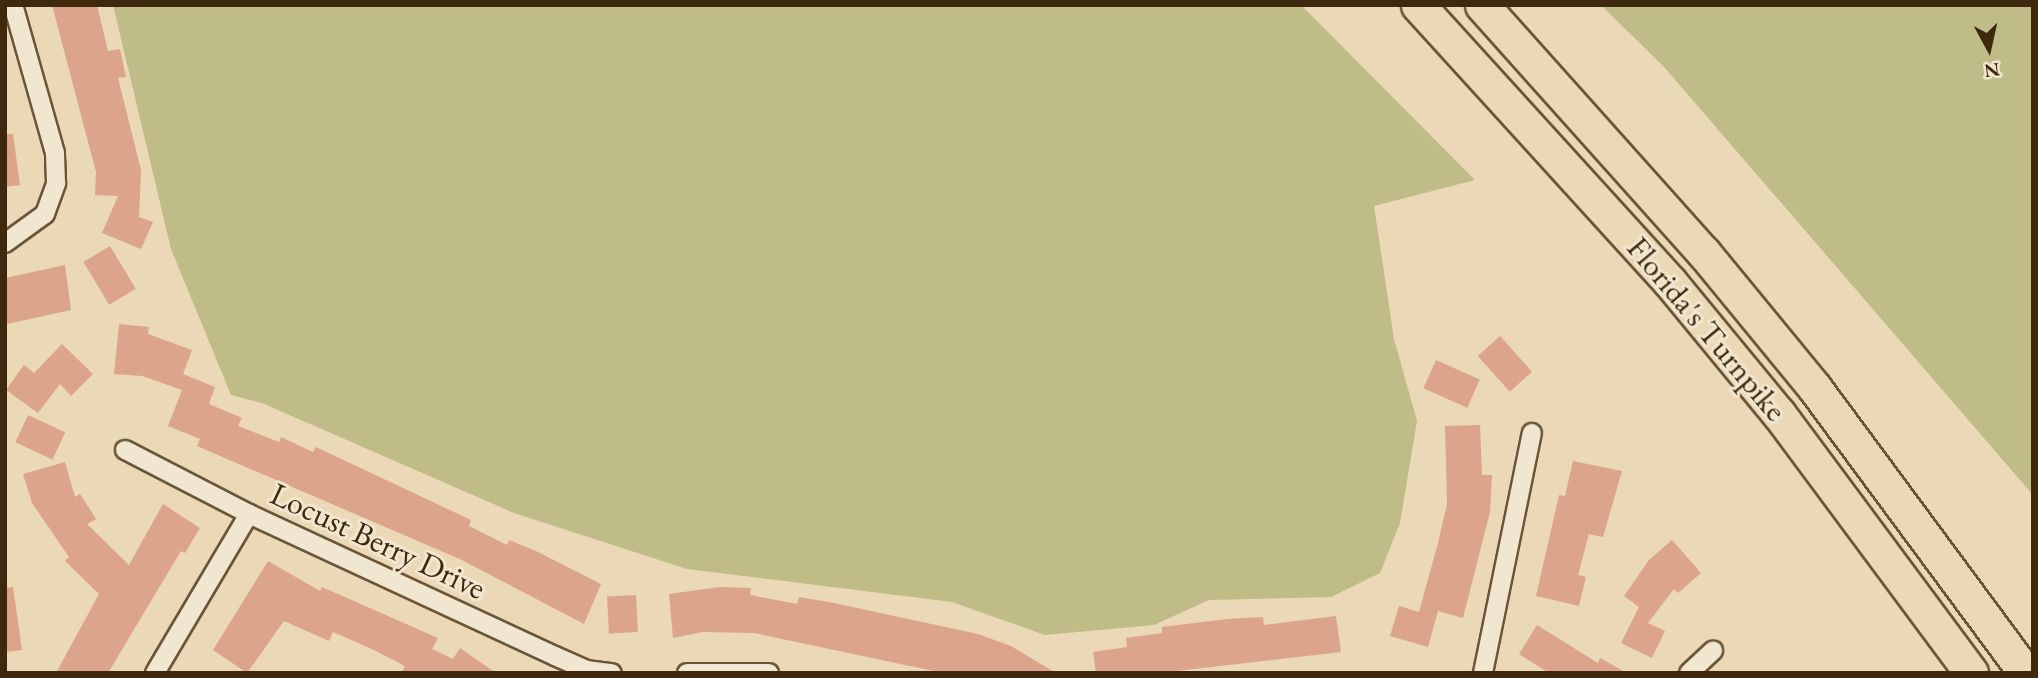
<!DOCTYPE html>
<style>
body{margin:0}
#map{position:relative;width:2038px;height:678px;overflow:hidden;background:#ead8b6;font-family:"EB Garamond",serif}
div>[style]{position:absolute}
.green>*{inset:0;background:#bfbc88}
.building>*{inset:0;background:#dca48b;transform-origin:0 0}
.roads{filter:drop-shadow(2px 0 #6a5538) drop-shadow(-2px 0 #6a5538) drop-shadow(0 2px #6a5538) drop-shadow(0 -2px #6a5538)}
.minor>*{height:18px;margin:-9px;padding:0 9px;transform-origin:9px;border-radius:9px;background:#f1e6d0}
.motorway>*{height:33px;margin:-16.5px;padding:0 16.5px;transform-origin:16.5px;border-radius:16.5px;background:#ead8b6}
span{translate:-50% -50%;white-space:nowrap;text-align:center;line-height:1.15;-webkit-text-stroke:6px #f1e6d0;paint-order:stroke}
.street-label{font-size:32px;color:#3f290e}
.frame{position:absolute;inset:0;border:7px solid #3f290e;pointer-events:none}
.north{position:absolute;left:1954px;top:14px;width:70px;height:70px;-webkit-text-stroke:5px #f1e6d0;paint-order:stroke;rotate:172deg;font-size:19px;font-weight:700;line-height:28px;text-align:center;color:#3f290e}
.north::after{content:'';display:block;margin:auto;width:24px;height:32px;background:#3f290e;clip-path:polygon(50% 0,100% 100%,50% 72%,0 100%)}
</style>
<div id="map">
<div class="green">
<div style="clip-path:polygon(113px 5px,1301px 5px,1475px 180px,1374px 206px,1394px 339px,1417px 421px,1400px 523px,1380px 573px,1331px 597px,1209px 600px,1154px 625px,1045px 635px,952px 602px,687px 569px,514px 513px,262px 403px,231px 395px,171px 249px)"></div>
<div style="clip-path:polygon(1601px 5px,2033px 5px,2033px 495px,1665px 68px)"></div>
</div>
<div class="building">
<div style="clip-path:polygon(52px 5px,97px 5px,108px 51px,120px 49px,126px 77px,118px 78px,141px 170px,139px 217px,153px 222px,141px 249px,102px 233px,118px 196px,95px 195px,96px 172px)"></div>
<div style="clip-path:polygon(5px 134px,13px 134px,20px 185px,5px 187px)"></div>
<div style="left:110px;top:246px;width:50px;height:31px;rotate:59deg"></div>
<div style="clip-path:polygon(65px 265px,71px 310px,7px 324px,5px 278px)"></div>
<div style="clip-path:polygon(119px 324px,149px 327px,148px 334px,192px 350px,183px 374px,215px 387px,209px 404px,242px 418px,238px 426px,279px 442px,281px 437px,313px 452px,316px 447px,471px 520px,469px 526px,507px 545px,509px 540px,536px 551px,601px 584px,584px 624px,462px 560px,197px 446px,200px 439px,168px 426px,182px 390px,142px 376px,114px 374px)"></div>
<div style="left:1500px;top:336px;width:48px;height:30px;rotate:48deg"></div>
<div style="clip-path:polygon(62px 344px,93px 374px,71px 396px,60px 384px,38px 413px,6px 390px,24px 365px,34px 373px)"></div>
<div style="left:1436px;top:360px;width:48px;height:31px;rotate:24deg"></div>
<div style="left:28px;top:415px;width:41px;height:30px;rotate:25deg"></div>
<div style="clip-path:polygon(1480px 425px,1482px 475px,1492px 475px,1490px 512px,1463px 618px,1438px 611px,1428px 647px,1390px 636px,1399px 606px,1419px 612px,1438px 543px,1447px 504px,1445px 426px)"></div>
<div style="clip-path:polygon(1573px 461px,1622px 471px,1603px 537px,1589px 534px,1578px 575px,1586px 577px,1579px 606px,1536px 596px,1559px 495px,1565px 496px)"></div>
<div style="clip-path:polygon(65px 462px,75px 497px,80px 494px,96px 519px,87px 524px,129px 565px,163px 504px,200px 528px,185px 553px,181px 551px,108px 673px,56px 673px,99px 594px,65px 561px,69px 557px,32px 503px,23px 474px)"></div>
<div style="clip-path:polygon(1672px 540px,1701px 573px,1678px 593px,1674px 589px,1648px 623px,1665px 631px,1652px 658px,1621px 643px,1639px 607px,1624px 596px,1649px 560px)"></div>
<div style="clip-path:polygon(268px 561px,320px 591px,322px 587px,438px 638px,432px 649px,453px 659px,460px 648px,496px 673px,401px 673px,405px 666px,374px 650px,333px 632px,329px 641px,284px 621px,247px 673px,213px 650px)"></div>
<div style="clip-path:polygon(13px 587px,22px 650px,5px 652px,5px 588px)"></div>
<div style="clip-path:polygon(720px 587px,751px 588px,750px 595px,797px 604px,799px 597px,834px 603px,978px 634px,1011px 646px,1056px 673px,943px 673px,754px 633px,703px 632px,673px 638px,669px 594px)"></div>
<div style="left:636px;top:595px;width:37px;height:29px;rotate:87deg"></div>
<div style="clip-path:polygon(1336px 616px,1341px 652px,1168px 672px,1096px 673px,1093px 652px,1127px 647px,1126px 638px,1162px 633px,1162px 627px,1227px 619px,1263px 617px,1264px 625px)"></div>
<div style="clip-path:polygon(1537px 625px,1598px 663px,1600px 658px,1627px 673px,1549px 673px,1519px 654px)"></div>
</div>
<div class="roads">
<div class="minor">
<div style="left:5px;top:243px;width:49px;rotate:-35.9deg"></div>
<div style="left:45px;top:214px;width:33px;rotate:-70deg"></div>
<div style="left:56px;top:183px;width:30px;rotate:-92deg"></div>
<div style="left:55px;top:153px;width:154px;rotate:-105.8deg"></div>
<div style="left:125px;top:450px;width:140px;rotate:27.3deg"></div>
<div style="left:249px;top:514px;width:337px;rotate:24.9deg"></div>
<div style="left:555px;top:656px;width:34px;rotate:24deg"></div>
<div style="left:586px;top:670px;width:26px;rotate:7deg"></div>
<div style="left:155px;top:673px;width:185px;rotate:-59.4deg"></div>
<div style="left:687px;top:673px;width:82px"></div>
<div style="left:1483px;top:673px;width:245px;rotate:-78.5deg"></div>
<div style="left:1689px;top:673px;width:33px;rotate:-43deg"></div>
</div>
<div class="motorway">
<div style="left:1418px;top:5px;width:374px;rotate:47.7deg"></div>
<div style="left:1670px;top:282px;width:171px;rotate:50.5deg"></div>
<div style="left:1779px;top:414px;width:322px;rotate:53.4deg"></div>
<div style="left:1482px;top:5px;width:333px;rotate:48.2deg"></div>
<div style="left:1704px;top:253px;width:173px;rotate:50.6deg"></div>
<div style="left:1814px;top:387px;width:356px;rotate:53.5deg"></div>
</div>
</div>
<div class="street-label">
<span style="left:1707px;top:329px;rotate:50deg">Florida's Turnpike</span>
<span style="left:378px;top:541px;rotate:25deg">Locust Berry Drive</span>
</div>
<div class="frame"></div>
<div class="north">N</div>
</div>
